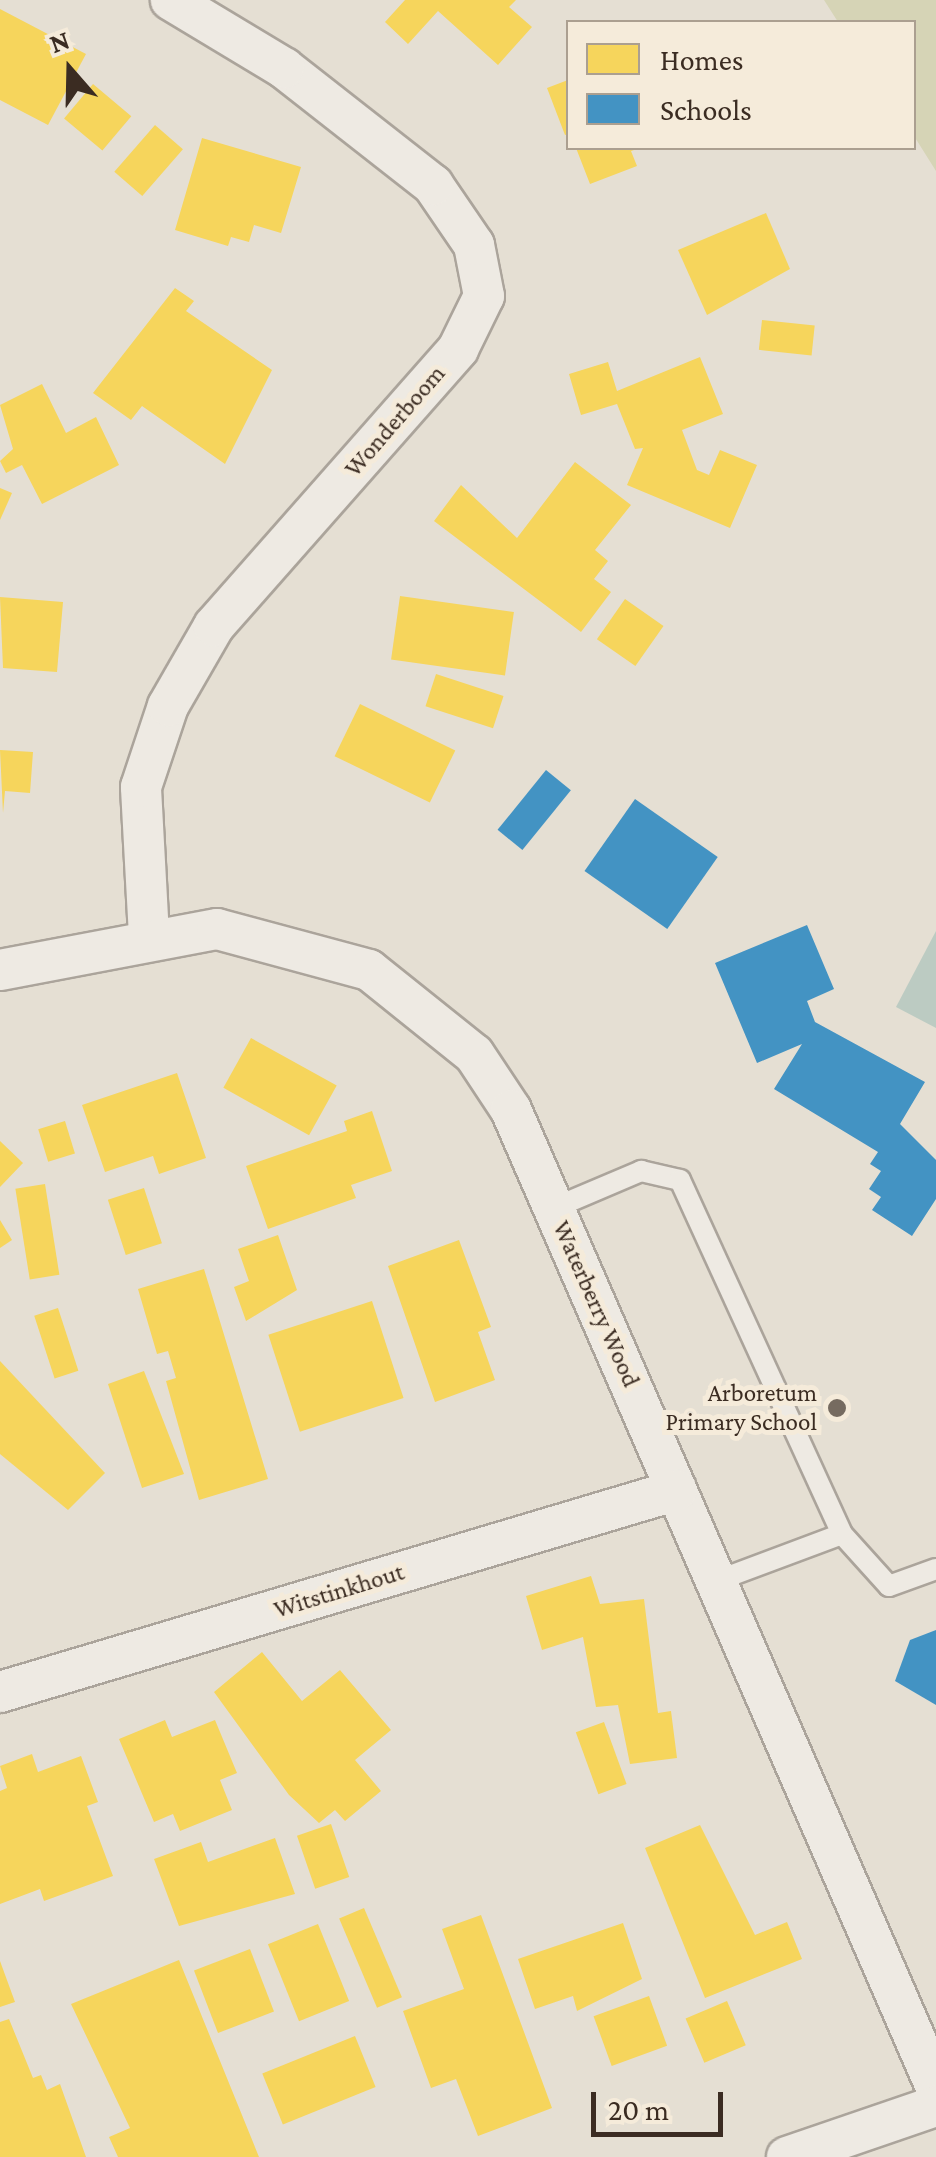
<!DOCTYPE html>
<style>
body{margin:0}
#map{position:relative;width:936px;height:2157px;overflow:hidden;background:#e5dfd3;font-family:"Crimson Pro",serif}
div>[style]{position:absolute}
.green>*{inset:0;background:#d6d4b6}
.water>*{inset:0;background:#bccbc2}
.homes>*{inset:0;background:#f6d55c;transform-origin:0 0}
.schools>*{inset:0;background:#4393c3;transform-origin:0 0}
.roads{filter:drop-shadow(2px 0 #aba49b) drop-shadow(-2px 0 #aba49b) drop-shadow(0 2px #aba49b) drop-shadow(0 -2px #aba49b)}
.lane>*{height:20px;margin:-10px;padding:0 10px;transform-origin:10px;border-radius:10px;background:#eeeae3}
.street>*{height:40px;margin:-20px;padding:0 20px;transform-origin:20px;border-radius:20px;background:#eeeae3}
.dots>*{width:28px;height:28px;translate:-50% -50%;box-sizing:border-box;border:5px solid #f5ebda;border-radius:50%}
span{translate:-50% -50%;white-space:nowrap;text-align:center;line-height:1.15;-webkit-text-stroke:10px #f5ebda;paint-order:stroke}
.street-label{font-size:25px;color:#3b2c22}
.poi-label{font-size:25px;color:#3b2c22}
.right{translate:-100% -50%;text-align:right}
.legend{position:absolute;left:566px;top:20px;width:350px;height:130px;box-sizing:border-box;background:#f5ebda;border:2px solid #ab9f90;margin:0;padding:12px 18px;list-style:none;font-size:30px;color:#3b2c22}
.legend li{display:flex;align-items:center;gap:20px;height:50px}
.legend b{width:50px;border:2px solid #ab9f90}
.north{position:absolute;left:20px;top:20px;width:100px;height:100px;-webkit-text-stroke:8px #f5ebda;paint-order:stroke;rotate:340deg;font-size:28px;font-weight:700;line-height:40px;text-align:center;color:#3b2c22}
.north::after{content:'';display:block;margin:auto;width:35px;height:45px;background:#3b2c22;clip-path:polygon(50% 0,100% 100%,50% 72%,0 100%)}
.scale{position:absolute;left:591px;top:2092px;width:132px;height:45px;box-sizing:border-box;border:5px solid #3b2c22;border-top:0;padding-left:12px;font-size:30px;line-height:35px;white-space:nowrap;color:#3b2c22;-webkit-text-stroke:8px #f5ebda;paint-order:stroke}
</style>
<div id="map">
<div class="green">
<div style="clip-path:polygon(824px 0,936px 0,936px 171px,914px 136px,914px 22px,838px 22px)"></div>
</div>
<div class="water">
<div style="clip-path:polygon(936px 931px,936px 1028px,896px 1007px)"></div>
</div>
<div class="homes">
<div style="clip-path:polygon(405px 0,516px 0,509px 7px,532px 27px,498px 65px,438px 11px,408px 44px,385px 22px)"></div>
<div style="clip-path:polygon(0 9px,86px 54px,48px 125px,0 100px)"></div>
<div style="clip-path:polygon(568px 80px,568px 134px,565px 135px,547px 88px)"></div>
<div style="left:93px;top:84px;width:50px;height:45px;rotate:40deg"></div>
<div style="left:155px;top:125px;width:37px;height:62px;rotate:41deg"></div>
<div style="clip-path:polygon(202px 138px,301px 167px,281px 233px,254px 225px,249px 242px,231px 237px,228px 246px,175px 230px)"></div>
<div style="clip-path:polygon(576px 148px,640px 148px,631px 151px,637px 166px,590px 184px)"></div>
<div style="clip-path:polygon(766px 213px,790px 269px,707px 315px,678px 250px)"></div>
<div style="clip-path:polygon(175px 288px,194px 301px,186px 311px,272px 370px,225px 464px,142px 406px,131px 420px,93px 393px)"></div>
<div style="left:762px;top:320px;width:53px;height:30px;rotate:6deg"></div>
<div style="clip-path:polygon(700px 357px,723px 414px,682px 430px,697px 470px,709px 475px,720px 450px,757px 465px,730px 528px,627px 485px,643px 448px,635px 449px,617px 404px,581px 415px,569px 374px,608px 362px,617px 391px)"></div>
<div style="clip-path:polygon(42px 384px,66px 433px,96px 417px,119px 465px,42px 504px,22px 465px,6px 473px,0 461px,13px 449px,0 405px)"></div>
<div style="clip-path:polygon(575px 462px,631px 505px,595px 550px,608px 561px,594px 579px,611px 592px,581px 632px,434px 521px,461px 485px,517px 538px)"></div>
<div style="clip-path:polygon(0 488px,12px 493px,0 520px)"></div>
<div style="left:400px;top:596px;width:115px;height:64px;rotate:8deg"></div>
<div style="clip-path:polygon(0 597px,63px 602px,57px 672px,3px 668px)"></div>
<div style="left:625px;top:599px;width:47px;height:49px;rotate:35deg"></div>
<div style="left:436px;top:674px;width:71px;height:34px;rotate:18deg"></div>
<div style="left:360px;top:704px;width:106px;height:58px;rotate:26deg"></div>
<div style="clip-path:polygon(0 750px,33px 752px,30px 793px,5px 791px,3px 813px)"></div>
<div style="left:251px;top:1038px;width:98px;height:57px;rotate:29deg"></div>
<div style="clip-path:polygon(177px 1073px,206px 1158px,159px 1174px,153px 1156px,105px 1172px,82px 1105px)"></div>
<div style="clip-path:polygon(372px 1111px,392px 1171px,351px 1185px,356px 1198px,268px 1229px,246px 1166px,347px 1131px,344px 1121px)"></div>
<div style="left:65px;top:1121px;width:34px;height:28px;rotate:73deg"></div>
<div style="clip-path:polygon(0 1141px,23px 1163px,0 1187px)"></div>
<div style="left:45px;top:1184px;width:92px;height:30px;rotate:81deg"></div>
<div style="left:144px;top:1188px;width:58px;height:38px;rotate:72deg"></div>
<div style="clip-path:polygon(0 1220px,12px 1240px,0 1248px)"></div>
<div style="clip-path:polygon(278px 1235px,297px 1290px,246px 1321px,234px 1287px,249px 1281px,238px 1249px)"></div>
<div style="clip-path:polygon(459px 1240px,491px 1327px,478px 1332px,495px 1380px,435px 1402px,388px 1266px)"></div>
<div style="clip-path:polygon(204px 1269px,268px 1479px,199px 1500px,166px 1381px,176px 1378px,168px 1351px,157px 1354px,138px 1289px)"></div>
<div style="left:372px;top:1301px;width:102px;height:109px;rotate:72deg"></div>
<div style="left:58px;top:1308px;width:66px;height:25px;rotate:72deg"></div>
<div style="clip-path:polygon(0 1361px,105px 1473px,68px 1510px,0 1454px)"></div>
<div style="clip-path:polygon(144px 1371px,184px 1474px,142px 1488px,108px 1384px)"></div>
<div style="clip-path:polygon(591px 1576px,600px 1604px,644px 1599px,658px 1713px,671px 1711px,677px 1758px,630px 1764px,618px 1705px,596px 1707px,583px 1637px,542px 1650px,526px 1596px)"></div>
<div style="clip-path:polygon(262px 1652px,302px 1701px,340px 1670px,391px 1730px,355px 1760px,381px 1791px,345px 1821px,335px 1810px,319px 1823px,289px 1795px,214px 1692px)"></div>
<div style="clip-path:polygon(165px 1720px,172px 1737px,215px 1720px,237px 1773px,220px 1780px,232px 1810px,180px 1831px,173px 1814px,154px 1822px,119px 1739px)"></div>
<div style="left:604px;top:1722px;width:66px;height:30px;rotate:70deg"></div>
<div style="clip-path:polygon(32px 1754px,38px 1772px,81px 1756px,98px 1802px,87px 1806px,113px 1876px,44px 1901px,40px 1889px,0 1904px,0 1791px,7px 1788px,0 1766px)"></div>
<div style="left:331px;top:1824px;width:56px;height:36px;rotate:71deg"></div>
<div style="clip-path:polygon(700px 1825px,755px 1935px,787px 1922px,802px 1959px,705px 1998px,645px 1848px)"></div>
<div style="clip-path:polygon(275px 1838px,295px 1894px,179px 1926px,154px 1859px,201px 1842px,208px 1862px)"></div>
<div style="left:364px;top:1908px;width:97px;height:27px;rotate:67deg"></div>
<div style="clip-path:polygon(481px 1915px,552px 2108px,478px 2136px,456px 2079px,431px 2088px,403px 2011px,464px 1989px,442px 1929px)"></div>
<div style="clip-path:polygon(623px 1923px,642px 1979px,577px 2011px,573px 1996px,535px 2009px,518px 1959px)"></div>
<div style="left:318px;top:1924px;width:83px;height:54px;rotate:68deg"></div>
<div style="left:250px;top:1949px;width:67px;height:60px;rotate:69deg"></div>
<div style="clip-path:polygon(179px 1960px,259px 2157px,118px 2157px,109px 2137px,130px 2128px,71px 2004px)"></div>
<div style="clip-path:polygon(0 1961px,15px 2002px,0 2007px)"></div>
<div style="left:649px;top:1996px;width:53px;height:59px;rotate:70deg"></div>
<div style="left:727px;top:2001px;width:48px;height:45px;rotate:67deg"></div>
<div style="clip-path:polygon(9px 2019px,33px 2078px,41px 2075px,47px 2090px,60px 2084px,86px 2157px,0 2157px,0 2022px)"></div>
<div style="left:355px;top:2036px;width:55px;height:100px;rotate:68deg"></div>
</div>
<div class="schools">
<div style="left:546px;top:770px;width:32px;height:77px;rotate:39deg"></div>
<div style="left:635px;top:799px;width:101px;height:88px;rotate:35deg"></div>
<div style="clip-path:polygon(807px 925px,834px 989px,807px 1001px,815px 1022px,925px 1082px,900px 1124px,936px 1160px,936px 1199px,912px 1236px,872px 1210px,881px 1197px,869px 1189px,881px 1171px,870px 1164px,878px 1152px,774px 1089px,802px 1044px,757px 1063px,715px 963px)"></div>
<div style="clip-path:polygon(936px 1630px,936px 1705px,895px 1681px,910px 1640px)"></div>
</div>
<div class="roads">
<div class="lane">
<div style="left:554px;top:1208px;width:95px;rotate:-23deg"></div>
<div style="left:641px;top:1171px;width:40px;rotate:13deg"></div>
<div style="left:680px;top:1180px;width:389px;rotate:65.4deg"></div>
<div style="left:842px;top:1534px;width:70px;rotate:47.9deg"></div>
<div style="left:889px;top:1586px;width:50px;rotate:-19.9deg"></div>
<div style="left:719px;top:1580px;width:131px;rotate:-20.5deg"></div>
</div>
<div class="street">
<div style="left:149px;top:936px;width:149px;rotate:-93.1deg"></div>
<div style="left:141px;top:787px;width:85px;rotate:-71.6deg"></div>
<div style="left:168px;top:706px;width:92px;rotate:-60.1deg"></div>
<div style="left:214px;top:626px;width:369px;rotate:-48.6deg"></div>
<div style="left:458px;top:349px;width:59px;rotate:-63.9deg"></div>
<div style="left:484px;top:296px;width:52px;rotate:-101.1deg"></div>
<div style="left:474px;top:245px;width:73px;rotate:-124.3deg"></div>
<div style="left:433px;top:185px;width:189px;rotate:-141.9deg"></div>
<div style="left:284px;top:68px;width:132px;rotate:-149deg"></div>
<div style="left:0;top:970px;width:221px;rotate:-10.7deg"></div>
<div style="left:217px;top:929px;width:157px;rotate:15.1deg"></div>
<div style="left:369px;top:970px;width:134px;rotate:38.7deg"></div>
<div style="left:474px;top:1054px;width:67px;rotate:56.5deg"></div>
<div style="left:511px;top:1110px;width:1065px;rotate:66.49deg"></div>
<div style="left:0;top:1692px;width:706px;rotate:-16.61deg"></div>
<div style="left:787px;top:2157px;width:157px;rotate:-18.9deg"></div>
</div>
</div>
<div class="dots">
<div style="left:837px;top:1408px;background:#766b60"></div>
</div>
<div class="street-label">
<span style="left:395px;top:421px;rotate:-49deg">Wonderboom</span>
<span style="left:596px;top:1304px;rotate:66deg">Waterberry Wood</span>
<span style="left:339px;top:1591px;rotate:-17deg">Witstinkhout</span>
</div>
<div class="poi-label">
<span class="right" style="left:817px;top:1408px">Arboretum<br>Primary School</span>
</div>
<ul class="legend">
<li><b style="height:28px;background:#f6d55c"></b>Homes</li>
<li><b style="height:28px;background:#4393c3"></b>Schools</li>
</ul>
<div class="north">N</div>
<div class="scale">20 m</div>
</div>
